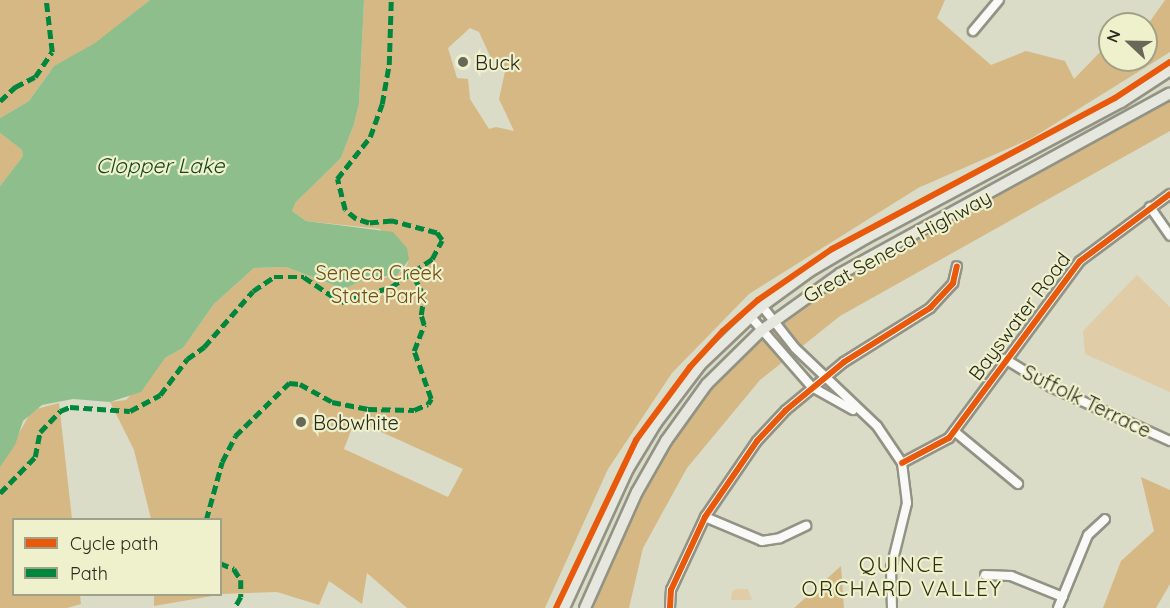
<!DOCTYPE html>
<style>
body{margin:0}
#map{position:relative;width:1170px;height:608px;overflow:hidden;background:#dadcc7;font-family:Quicksand,sans-serif}
div>[style]{position:absolute}
.green>*{inset:0;background:#e0cca7}
.forest>*{inset:0;background:#d6b884}
.water>*{inset:0;background:#8dbe8b}
.roads{filter:drop-shadow(2px 0 #929384) drop-shadow(-2px 0 #929384) drop-shadow(0 2px #929384) drop-shadow(0 -2px #929384)}
.minor>*{height:8px;margin:-4px;padding:0 4px;transform-origin:4px;border-radius:4px;background:#f9faf7}
.major>*{height:10px;margin:-5px;padding:0 5px;transform-origin:5px;border-radius:5px;background:#e6e8e0}
.quiet>*{height:4.5px;margin-top:-2.25px;transform-origin:0;background:repeating-linear-gradient(90deg,#00873e 0 9px,transparent 0 13.5px)}
.cycleway>*{height:6px;margin:-3px;padding:0 3px;transform-origin:3px;border-radius:3px;background:#e8590c}
.dots>*{width:16px;height:16px;translate:-50% -50%;box-sizing:border-box;border:3px solid #eff1cc;border-radius:50%}
span{translate:-50% -50%;white-space:nowrap;text-align:center;line-height:1.15;-webkit-text-stroke:4.5px #eff1cc;paint-order:stroke}
.poi-label{font-size:20px;color:#292a1c}
.left{translate:0 -50%;text-align:left}
.street-label{font-size:20px;color:#292a1c}
.park-label{font-size:20px;color:#734e13}
.water-label{font-size:21px;color:#14451b;font-style:italic}
.neighbourhood-label{font-size:21px;color:#303010;letter-spacing:1.5px}
.legend{position:absolute;left:12px;top:518px;width:210px;height:78px;box-sizing:border-box;background:#eff1cc;border:2px solid #a0a186;margin:0;padding:8px 10px;list-style:none;font-size:18px;color:#292a1c}
.legend li{display:flex;align-items:center;gap:12px;height:30px}
.legend b{width:30px;border:2px solid #a0a186}
.north{position:absolute;left:1098px;top:12px;width:60px;height:60px;box-sizing:border-box;background:#eff1cc;border:2px solid #a0a186;border-radius:50%;rotate:292deg;font-size:16px;font-weight:700;line-height:24px;text-align:center;color:#292a1c}
.north::after{content:'';display:block;margin:auto;width:21px;height:27px;background:#676858;clip-path:polygon(50% 0,100% 100%,50% 72%,0 100%)}
</style>
<div id="map">
<div class="green">
<div style="clip-path:polygon(1137px 275px,1170px 307px,1170px 392px,1085px 354px,1083px 331px)"></div>
<div style="clip-path:polygon(736px 589px,748px 589px,752px 600px,731px 600px,732px 591px)"></div>
</div>
<div class="forest">
<div style="clip-path:polygon(0 0,150px 0,95px 44px,54px 66px,29px 101px,0 118px)"></div>
<div style="clip-path:polygon(evenodd,364px 0,945px 0,937px 18px,991px 65px,1026px 51px,1065px 61px,1074px 79px,1103px 49px,1110px 27px,1110px 60px,1146px 60px,1146px 27px,1165px 0,1170px 0,1170px 52px,1032px 138px,918px 188px,749px 294px,672px 373px,608px 469px,545px 608px,407px 608px,367px 573px,362px 604px,329px 581px,319px 605px,277px 592px,221px 594px,220px 520px,151px 519px,134px 450px,110px 402px,126px 400px,165px 358px,183px 348px,214px 304px,254px 268px,286px 267px,344px 289px,370px 277px,385px 278px,403px 271px,406px 267px,409px 260px,380px 229px,306px 221px,292px 211px,296px 202px,341px 158px,354px 124px,359px 104px,364px 0,470px 28px,479px 32px,490px 56px,506px 67px,499px 99px,514px 131px,496px 127px,489px 129px,470px 99px,468px 79px,457px 78px,448px 48px,470px 28px,364px 0,355px 420px,463px 469px,448px 497px,344px 449px,355px 420px)"></div>
<div style="clip-path:polygon(1170px 93px,1170px 131px,840px 316px,760px 380px,687px 468px,643px 548px,629px 608px,590px 608px,643px 480px,714px 377px,786px 310px)"></div>
<div style="clip-path:polygon(0 133px,22px 150px,23px 156px,0 186px)"></div>
<div style="clip-path:polygon(59px 403px,72px 519px,14px 520px,14px 594px,80px 595px,81px 604px,67px 608px,0 608px,0 467px,32px 410px)"></div>
<div style="clip-path:polygon(1141px 477px,1170px 490px,1170px 584px,1156px 608px,1103px 608px,1121px 561px,1154px 531px)"></div>
<div style="clip-path:polygon(841px 566px,844px 608px,794px 608px)"></div>
<div style="clip-path:polygon(154px 594px,218px 594px,218px 595px,154px 606px)"></div>
</div>
<div class="water">
<div style="clip-path:polygon(150px 0,364px 0,359px 104px,354px 124px,341px 158px,296px 202px,292px 211px,306px 221px,393px 232px,407px 248px,409px 260px,396px 276px,370px 277px,344px 289px,286px 267px,254px 268px,214px 304px,183px 348px,165px 358px,141px 392px,110px 402px,73px 399px,42px 405px,23px 421px,15px 445px,0 467px,0 186px,23px 156px,22px 150px,0 133px,0 118px,29px 101px,54px 66px,95px 43px)"></div>
</div>
<div class="roads">
<div class="minor">
<div style="left:973px;top:31px;width:40px;rotate:-50deg"></div>
<div style="left:1150px;top:207px;width:35px;rotate:55deg"></div>
<div style="left:762px;top:306px;width:53px;rotate:51.8deg"></div>
<div style="left:795px;top:348px;width:113px;rotate:43.6deg"></div>
<div style="left:877px;top:426px;width:45px;rotate:56deg"></div>
<div style="left:902px;top:463px;width:40px;rotate:82.9deg"></div>
<div style="left:907px;top:503px;width:67px;rotate:103.8deg"></div>
<div style="left:891px;top:568px;width:40px;rotate:88.6deg"></div>
<div style="left:750px;top:316px;width:94px;rotate:48.9deg"></div>
<div style="left:812px;top:387px;width:47px;rotate:29.3deg"></div>
<div style="left:1005px;top:359px;width:54px;rotate:31.3deg"></div>
<div style="left:1051px;top:387px;width:131px;rotate:24.4deg"></div>
<div style="left:954px;top:431px;width:83px;rotate:39.6deg"></div>
<div style="left:902px;top:463px;width:53px;rotate:-28deg"></div>
<div style="left:949px;top:438px;width:220px;rotate:-53.5deg"></div>
<div style="left:1080px;top:261px;width:112px;rotate:-36.7deg"></div>
<div style="left:705px;top:517px;width:62px;rotate:22.8deg"></div>
<div style="left:762px;top:541px;width:18px;rotate:-9deg"></div>
<div style="left:780px;top:538px;width:29px;rotate:-25deg"></div>
<div style="left:985px;top:575px;width:26px;rotate:2deg"></div>
<div style="left:1011px;top:576px;width:56px;rotate:22deg"></div>
<div style="left:670px;top:608px;width:18px;rotate:-87deg"></div>
<div style="left:671px;top:590px;width:81px;rotate:-65deg"></div>
<div style="left:705px;top:517px;width:92px;rotate:-55.6deg"></div>
<div style="left:757px;top:441px;width:42px;rotate:-46.9deg"></div>
<div style="left:786px;top:410px;width:75px;rotate:-39.6deg"></div>
<div style="left:844px;top:362px;width:102px;rotate:-32.1deg"></div>
<div style="left:930px;top:308px;width:34px;rotate:-47deg"></div>
<div style="left:953px;top:283px;width:17px;rotate:-77deg"></div>
<div style="left:1058px;top:608px;width:79px;rotate:-67.7deg"></div>
<div style="left:1088px;top:535px;width:23px;rotate:-43deg"></div>
</div>
<div class="major">
<div style="left:564px;top:608px;width:153px;rotate:-65.3deg"></div>
<div style="left:628px;top:469px;width:54px;rotate:-58.7deg"></div>
<div style="left:656px;top:423px;width:73px;rotate:-52.8deg"></div>
<div style="left:700px;top:365px;width:86px;rotate:-43.6deg"></div>
<div style="left:762px;top:306px;width:59px;rotate:-36.1deg"></div>
<div style="left:810px;top:271px;width:65px;rotate:-30.5deg"></div>
<div style="left:866px;top:238px;width:289px;rotate:-28.1deg"></div>
<div style="left:1121px;top:102px;width:59px;rotate:-33.1deg"></div>
<div style="left:585px;top:608px;width:127px;rotate:-65.9deg"></div>
<div style="left:637px;top:492px;width:59px;rotate:-60.4deg"></div>
<div style="left:666px;top:441px;width:70px;rotate:-54.3deg"></div>
<div style="left:707px;top:384px;width:77px;rotate:-44.5deg"></div>
<div style="left:762px;top:330px;width:96px;rotate:-35.7deg"></div>
<div style="left:840px;top:274px;width:376px;rotate:-28.7deg"></div>
</div>
</div>
<div class="quiet">
<div style="left:0;top:101px;width:21px;rotate:-43deg"></div>
<div style="left:15px;top:87px;width:22px;rotate:-27deg"></div>
<div style="left:35px;top:77px;width:30px;rotate:-56deg"></div>
<div style="left:52px;top:52px;width:52px;rotate:-96.6deg"></div>
<div style="left:0;top:493px;width:50px;rotate:-45.8deg"></div>
<div style="left:35px;top:457px;width:25px;rotate:-79deg"></div>
<div style="left:40px;top:432px;width:29px;rotate:-46deg"></div>
<div style="left:60px;top:411px;width:11px;rotate:-22deg"></div>
<div style="left:70px;top:407px;width:60px;rotate:3.8deg"></div>
<div style="left:130px;top:411px;width:34px;rotate:-28deg"></div>
<div style="left:160px;top:395px;width:45px;rotate:-53.1deg"></div>
<div style="left:187px;top:359px;width:21px;rotate:-35deg"></div>
<div style="left:204px;top:347px;width:74px;rotate:-48.8deg"></div>
<div style="left:253px;top:291px;width:25px;rotate:-34deg"></div>
<div style="left:274px;top:277px;width:30px"></div>
<div style="left:304px;top:277px;width:45px;rotate:34deg"></div>
<div style="left:341px;top:302px;width:52px;rotate:-16.7deg"></div>
<div style="left:391px;top:287px;width:50px;rotate:-34.3deg"></div>
<div style="left:432px;top:259px;width:21px;rotate:-62deg"></div>
<div style="left:442px;top:240px;width:9px;rotate:-126deg"></div>
<div style="left:437px;top:233px;width:47px;rotate:-165.1deg"></div>
<div style="left:392px;top:221px;width:23px;rotate:175deg"></div>
<div style="left:369px;top:223px;width:14px;rotate:-163deg"></div>
<div style="left:356px;top:219px;width:14px;rotate:-141deg"></div>
<div style="left:345px;top:210px;width:32px;rotate:-104deg"></div>
<div style="left:337px;top:179px;width:53px;rotate:-51.8deg"></div>
<div style="left:370px;top:137px;width:35px;rotate:-70deg"></div>
<div style="left:382px;top:104px;width:40px;rotate:-80deg"></div>
<div style="left:389px;top:65px;width:65px;rotate:-88.2deg"></div>
<div style="left:206px;top:520px;width:60px;rotate:-74.6deg"></div>
<div style="left:222px;top:462px;width:29px;rotate:-63deg"></div>
<div style="left:235px;top:436px;width:76px;rotate:-44.5deg"></div>
<div style="left:289px;top:383px;width:11px;rotate:5deg"></div>
<div style="left:300px;top:384px;width:37px;rotate:29deg"></div>
<div style="left:332px;top:402px;width:37px;rotate:11deg"></div>
<div style="left:368px;top:409px;width:46px;rotate:1.2deg"></div>
<div style="left:414px;top:410px;width:15px;rotate:-23deg"></div>
<div style="left:428px;top:404px;width:6px;rotate:-59deg"></div>
<div style="left:431px;top:399px;width:51px;rotate:-109.5deg"></div>
<div style="left:414px;top:351px;width:28px;rotate:-69deg"></div>
<div style="left:424px;top:325px;width:10px;rotate:-107deg"></div>
<div style="left:421px;top:315px;width:18px;rotate:-81deg"></div>
<div style="left:424px;top:297px;width:27px;rotate:-117deg"></div>
<div style="left:220px;top:563px;width:15px;rotate:23deg"></div>
<div style="left:234px;top:569px;width:13px;rotate:58deg"></div>
<div style="left:241px;top:580px;width:17px;rotate:90deg"></div>
<div style="left:241px;top:597px;width:13px;rotate:119deg"></div>
</div>
<div class="cycleway">
<div style="left:902px;top:463px;width:53px;rotate:-28deg"></div>
<div style="left:949px;top:438px;width:220px;rotate:-53.5deg"></div>
<div style="left:1080px;top:261px;width:112px;rotate:-36.7deg"></div>
<div style="left:556px;top:608px;width:186px;rotate:-64.5deg"></div>
<div style="left:636px;top:440px;width:91px;rotate:-53.5deg"></div>
<div style="left:690px;top:367px;width:49px;rotate:-47.5deg"></div>
<div style="left:723px;top:331px;width:47px;rotate:-41.5deg"></div>
<div style="left:758px;top:300px;width:90px;rotate:-34.6deg"></div>
<div style="left:832px;top:249px;width:321px;rotate:-28.1deg"></div>
<div style="left:1115px;top:98px;width:66px;rotate:-33.2deg"></div>
<div style="left:670px;top:608px;width:18px;rotate:-87deg"></div>
<div style="left:671px;top:590px;width:81px;rotate:-65deg"></div>
<div style="left:705px;top:517px;width:92px;rotate:-55.6deg"></div>
<div style="left:757px;top:441px;width:42px;rotate:-46.9deg"></div>
<div style="left:786px;top:410px;width:75px;rotate:-39.6deg"></div>
<div style="left:844px;top:362px;width:102px;rotate:-32.1deg"></div>
<div style="left:930px;top:308px;width:34px;rotate:-47deg"></div>
<div style="left:953px;top:283px;width:17px;rotate:-77deg"></div>
</div>
<div class="dots">
<div style="left:463px;top:62px;background:#676858"></div>
<div style="left:301px;top:422px;background:#676858"></div>
</div>
<div class="poi-label">
<span class="left" style="left:475px;top:62px">Buck</span>
<span class="left" style="left:313px;top:422px">Bobwhite</span>
</div>
<div class="street-label">
<span style="left:897px;top:246px;rotate:-29deg">Great Seneca Highway</span>
<span style="left:1019px;top:316px;rotate:-53deg">Bayswater Road</span>
<span style="left:1087px;top:401px;rotate:26deg">Suffolk Terrace</span>
</div>
<div class="park-label">
<span style="left:379px;top:284px">Seneca Creek<br>State Park</span>
</div>
<div class="water-label">
<span style="left:160px;top:165px">Clopper Lake</span>
</div>
<div class="neighbourhood-label">
<span style="left:902px;top:576px">QUINCE<br>ORCHARD VALLEY</span>
</div>
<ul class="legend">
<li><b style="height:8px;background:#e8590c"></b>Cycle path</li>
<li><b style="height:8px;background:#00873e"></b>Path</li>
</ul>
<div class="north">N</div>
</div>
